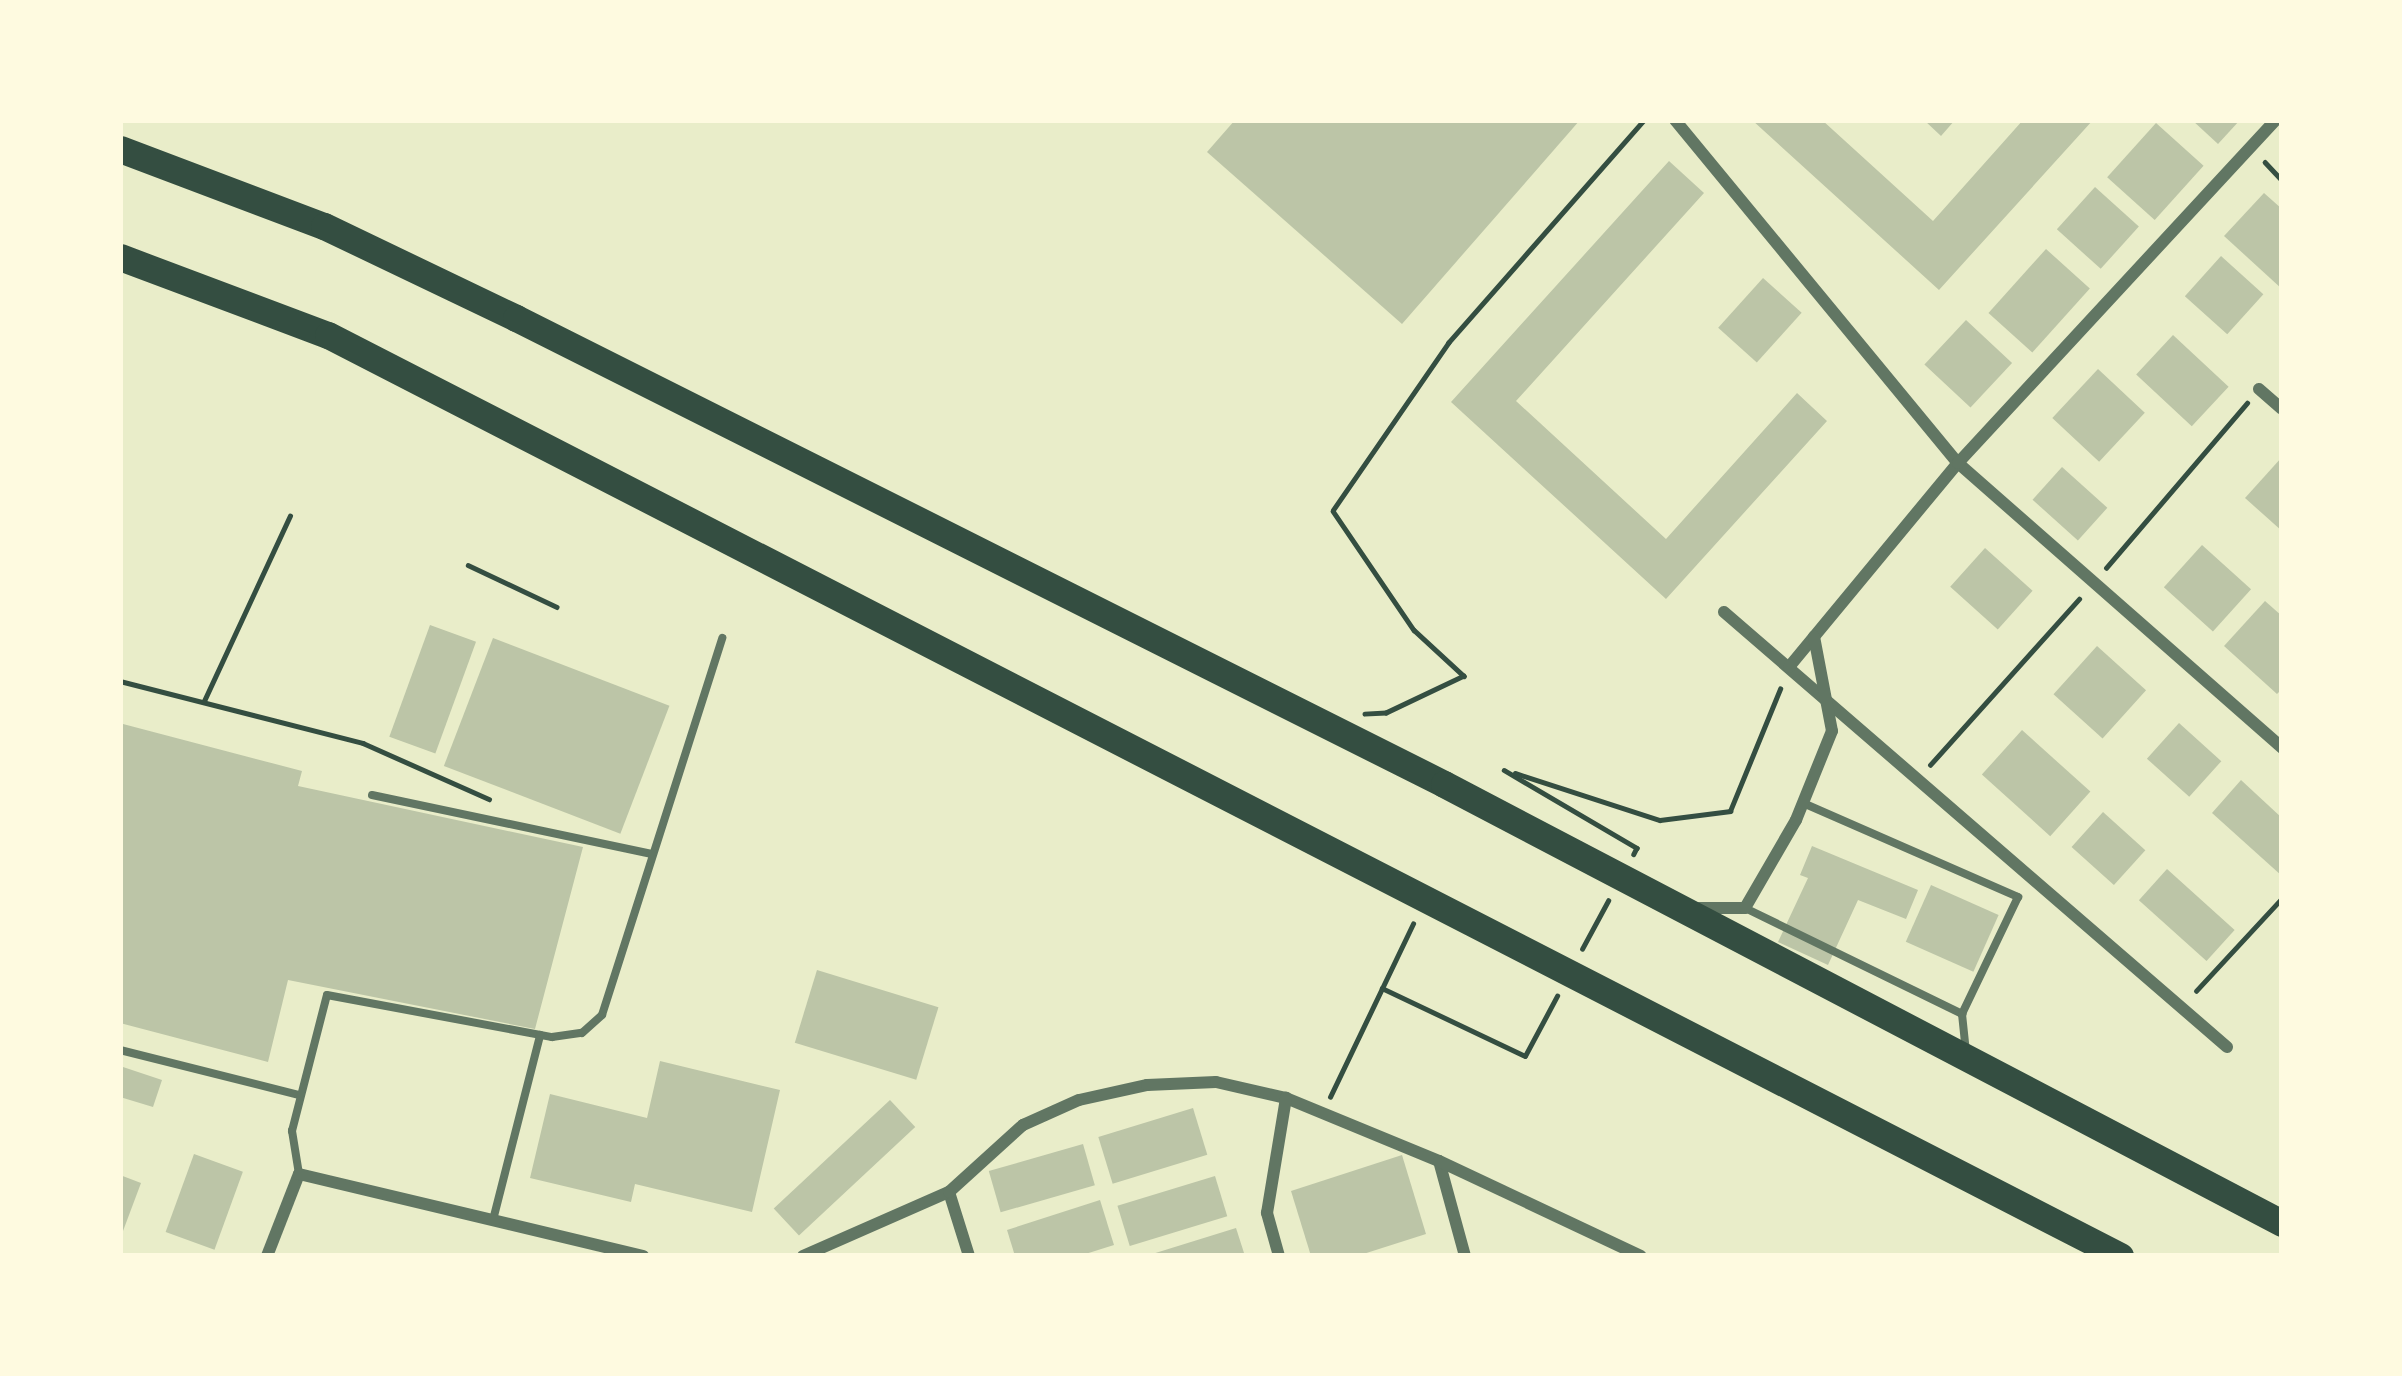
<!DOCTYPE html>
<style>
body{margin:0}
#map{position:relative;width:2402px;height:1376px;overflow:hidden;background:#e9edc9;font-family:Manrope,sans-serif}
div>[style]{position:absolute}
.building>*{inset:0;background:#bcc5a7;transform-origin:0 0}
.path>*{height:4.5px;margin:-2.25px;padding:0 2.25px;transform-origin:2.25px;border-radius:2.25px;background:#344e41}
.service>*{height:8px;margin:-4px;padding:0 4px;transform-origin:4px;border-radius:4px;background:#617663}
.minor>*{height:12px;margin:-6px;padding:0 6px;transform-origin:6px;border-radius:6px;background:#617663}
.trunk>*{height:27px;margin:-13.5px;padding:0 13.5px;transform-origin:13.5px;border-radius:13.5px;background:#344e41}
span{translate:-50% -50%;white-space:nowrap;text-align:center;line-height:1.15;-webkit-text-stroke:9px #fefae0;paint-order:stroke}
.frame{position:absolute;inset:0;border:123px solid #fefae0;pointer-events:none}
</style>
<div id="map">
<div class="building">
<div style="clip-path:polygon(1235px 120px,1580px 120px,1402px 324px,1207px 152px)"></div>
<div style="clip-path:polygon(1752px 120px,1822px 120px,1933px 221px,2023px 120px,2093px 120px,1939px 290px)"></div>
<div style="clip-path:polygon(1924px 120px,1955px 120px,1941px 136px)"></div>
<div style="clip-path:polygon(2192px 120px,2240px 120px,2218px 144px)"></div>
<div style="left:2156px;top:123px;width:64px;height:73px;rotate:42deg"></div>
<div style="clip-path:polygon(1669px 161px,1704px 193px,1516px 401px,1666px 539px,1797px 393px,1827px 421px,1666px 599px,1451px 402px)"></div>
<div style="left:2095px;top:187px;width:59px;height:57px;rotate:42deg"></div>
<div style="clip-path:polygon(2264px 193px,2282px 209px,2282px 289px,2224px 236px)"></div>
<div style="left:2046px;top:249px;width:59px;height:86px;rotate:42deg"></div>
<div style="left:2221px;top:256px;width:57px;height:54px;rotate:42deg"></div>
<div style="left:1763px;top:278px;width:52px;height:67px;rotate:42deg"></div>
<div style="left:1966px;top:320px;width:63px;height:61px;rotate:43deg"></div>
<div style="left:2173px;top:335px;width:76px;height:54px;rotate:43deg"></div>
<div style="left:2098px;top:369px;width:64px;height:67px;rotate:43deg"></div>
<div style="clip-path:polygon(2282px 457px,2282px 531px,2245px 498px)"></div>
<div style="left:2062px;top:467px;width:61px;height:44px;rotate:42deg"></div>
<div style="left:2202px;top:545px;width:66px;height:57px;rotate:42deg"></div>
<div style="left:1985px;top:548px;width:64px;height:52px;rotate:42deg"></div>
<div style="clip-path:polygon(2265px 601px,2282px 616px,2282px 689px,2277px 694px,2224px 646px)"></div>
<div style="left:430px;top:625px;width:49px;height:119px;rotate:20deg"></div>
<div style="left:493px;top:638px;width:189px;height:137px;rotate:21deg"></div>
<div style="left:2097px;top:646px;width:66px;height:65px;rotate:42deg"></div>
<div style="left:2179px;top:723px;width:57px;height:48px;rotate:42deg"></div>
<div style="clip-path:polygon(123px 724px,302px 771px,298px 786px,583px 847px,535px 1029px,288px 980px,268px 1062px,120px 1023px)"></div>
<div style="left:2022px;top:730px;width:92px;height:60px;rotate:42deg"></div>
<div style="clip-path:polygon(2241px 780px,2282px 818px,2282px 876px,2212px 813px)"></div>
<div style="left:2103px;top:812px;width:57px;height:47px;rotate:42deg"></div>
<div style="clip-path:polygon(1812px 846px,1918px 890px,1906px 919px,1858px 900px,1828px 965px,1778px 942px,1808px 878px,1800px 875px)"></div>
<div style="left:2167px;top:869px;width:91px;height:42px;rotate:42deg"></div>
<div style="left:1931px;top:885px;width:74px;height:62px;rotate:24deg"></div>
<div style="left:817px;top:970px;width:127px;height:76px;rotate:17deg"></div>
<div style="clip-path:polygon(660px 1061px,780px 1090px,752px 1212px,635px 1184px,631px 1202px,530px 1178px,550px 1094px,647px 1118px)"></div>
<div style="clip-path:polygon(120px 1066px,162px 1080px,153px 1107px,120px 1097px)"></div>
<div style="left:890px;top:1100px;width:37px;height:159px;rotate:47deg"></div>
<div style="left:1193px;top:1108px;width:49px;height:99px;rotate:73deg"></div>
<div style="left:1083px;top:1144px;width:43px;height:98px;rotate:74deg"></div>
<div style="left:194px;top:1154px;width:52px;height:83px;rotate:20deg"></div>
<div style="clip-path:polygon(1402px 1155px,1426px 1234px,1357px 1256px,1311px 1256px,1291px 1191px)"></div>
<div style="clip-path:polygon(120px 1175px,141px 1183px,120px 1239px)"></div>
<div style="left:1215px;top:1176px;width:42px;height:102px;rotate:73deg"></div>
<div style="clip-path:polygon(1100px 1200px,1114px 1245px,1079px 1256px,1015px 1256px,1007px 1230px)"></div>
<div style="clip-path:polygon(1236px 1228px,1245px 1256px,1149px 1256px,1149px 1255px)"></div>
</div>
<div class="path">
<div style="left:2265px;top:162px;width:25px;rotate:47deg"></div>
<div style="left:1333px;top:510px;width:203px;rotate:-55.4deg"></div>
<div style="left:1448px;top:343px;width:297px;rotate:-48.7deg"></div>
<div style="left:1333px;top:511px;width:144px;rotate:55.8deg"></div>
<div style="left:1414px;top:630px;width:68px;rotate:42.6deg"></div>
<div style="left:1464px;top:676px;width:86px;rotate:154.6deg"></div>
<div style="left:1386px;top:713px;width:21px;rotate:177deg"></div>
<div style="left:468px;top:565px;width:98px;rotate:25.3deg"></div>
<div style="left:2106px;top:568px;width:217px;rotate:-49.5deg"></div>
<div style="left:120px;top:681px;width:251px;rotate:14.3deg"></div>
<div style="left:363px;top:743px;width:138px;rotate:24deg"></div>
<div style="left:204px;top:701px;width:204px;rotate:-65.1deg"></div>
<div style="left:1930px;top:765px;width:223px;rotate:-48.1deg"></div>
<div style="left:1504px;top:770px;width:154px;rotate:30.4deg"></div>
<div style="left:1637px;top:848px;width:7px;rotate:117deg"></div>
<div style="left:1515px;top:773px;width:152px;rotate:18deg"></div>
<div style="left:1660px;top:820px;width:71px;rotate:-7.3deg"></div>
<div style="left:1730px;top:811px;width:132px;rotate:-67.7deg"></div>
<div style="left:1582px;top:949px;width:55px;rotate:-61.6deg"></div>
<div style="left:1382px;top:988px;width:158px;rotate:25.4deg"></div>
<div style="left:1525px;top:1056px;width:68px;rotate:-61.9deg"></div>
<div style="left:2196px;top:991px;width:127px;rotate:-47.2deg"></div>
<div style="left:1330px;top:1097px;width:192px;rotate:-64.4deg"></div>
</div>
<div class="service">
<div style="left:372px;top:795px;width:286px;rotate:11.9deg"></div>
<div style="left:1803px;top:803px;width:235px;rotate:23.6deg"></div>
<div style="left:2018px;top:897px;width:130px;rotate:115.6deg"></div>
<div style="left:1745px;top:908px;width:242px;rotate:26deg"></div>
<div style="left:1962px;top:1014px;width:37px;rotate:84deg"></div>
<div style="left:120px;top:1050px;width:185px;rotate:14.1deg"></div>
<div style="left:299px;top:1174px;width:44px;rotate:-99.2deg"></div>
<div style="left:292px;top:1131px;width:140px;rotate:-75.6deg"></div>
<div style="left:327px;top:995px;width:229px;rotate:10.6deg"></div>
<div style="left:552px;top:1037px;width:30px;rotate:-8deg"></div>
<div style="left:582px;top:1033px;width:27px;rotate:-42deg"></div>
<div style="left:602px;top:1015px;width:396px;rotate:-72.3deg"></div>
<div style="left:493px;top:1220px;width:191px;rotate:-75.7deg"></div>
</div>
<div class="minor">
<div style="left:1675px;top:120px;width:445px;rotate:50.5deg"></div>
<div style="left:1958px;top:463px;width:432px;rotate:41.3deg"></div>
<div style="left:2259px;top:389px;width:30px;rotate:41deg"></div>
<div style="left:1724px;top:612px;width:665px;rotate:40.85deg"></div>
<div style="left:1789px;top:667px;width:265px;rotate:-50.4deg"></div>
<div style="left:1958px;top:463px;width:468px;rotate:-47.2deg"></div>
<div style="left:1699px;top:908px;width:46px"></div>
<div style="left:1745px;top:908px;width:102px;rotate:-59.9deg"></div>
<div style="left:1796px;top:820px;width:96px;rotate:-68deg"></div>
<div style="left:1832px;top:731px;width:96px;rotate:-100.8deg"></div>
<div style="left:1439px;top:1161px;width:98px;rotate:74.7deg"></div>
<div style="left:949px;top:1192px;width:67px;rotate:72.6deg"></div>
<div style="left:267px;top:1256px;width:88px;rotate:-68.7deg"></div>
<div style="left:299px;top:1174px;width:354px;rotate:13.4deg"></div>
<div style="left:803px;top:1256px;width:159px;rotate:-23.7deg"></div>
<div style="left:949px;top:1192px;width:100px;rotate:-42.2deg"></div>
<div style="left:1023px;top:1125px;width:61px;rotate:-24.1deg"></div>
<div style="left:1079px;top:1100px;width:70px;rotate:-12.4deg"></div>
<div style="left:1147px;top:1085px;width:69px;rotate:-2.5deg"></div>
<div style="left:1216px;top:1082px;width:72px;rotate:12.9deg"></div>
<div style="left:1286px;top:1098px;width:165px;rotate:22.4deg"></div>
<div style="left:1439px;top:1161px;width:223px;rotate:25.2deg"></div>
<div style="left:1279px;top:1256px;width:45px;rotate:-105.6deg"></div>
<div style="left:1267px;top:1213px;width:117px;rotate:-80.6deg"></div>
</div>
<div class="trunk">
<div style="left:120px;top:149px;width:218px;rotate:20.7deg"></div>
<div style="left:324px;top:226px;width:213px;rotate:25.6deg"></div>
<div style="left:516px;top:318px;width:1038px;rotate:26.66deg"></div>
<div style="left:1444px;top:784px;width:946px;rotate:27.65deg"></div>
<div style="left:120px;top:257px;width:222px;rotate:20.6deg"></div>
<div style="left:328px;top:335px;width:2015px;rotate:27.2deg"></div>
</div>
<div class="frame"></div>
</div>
